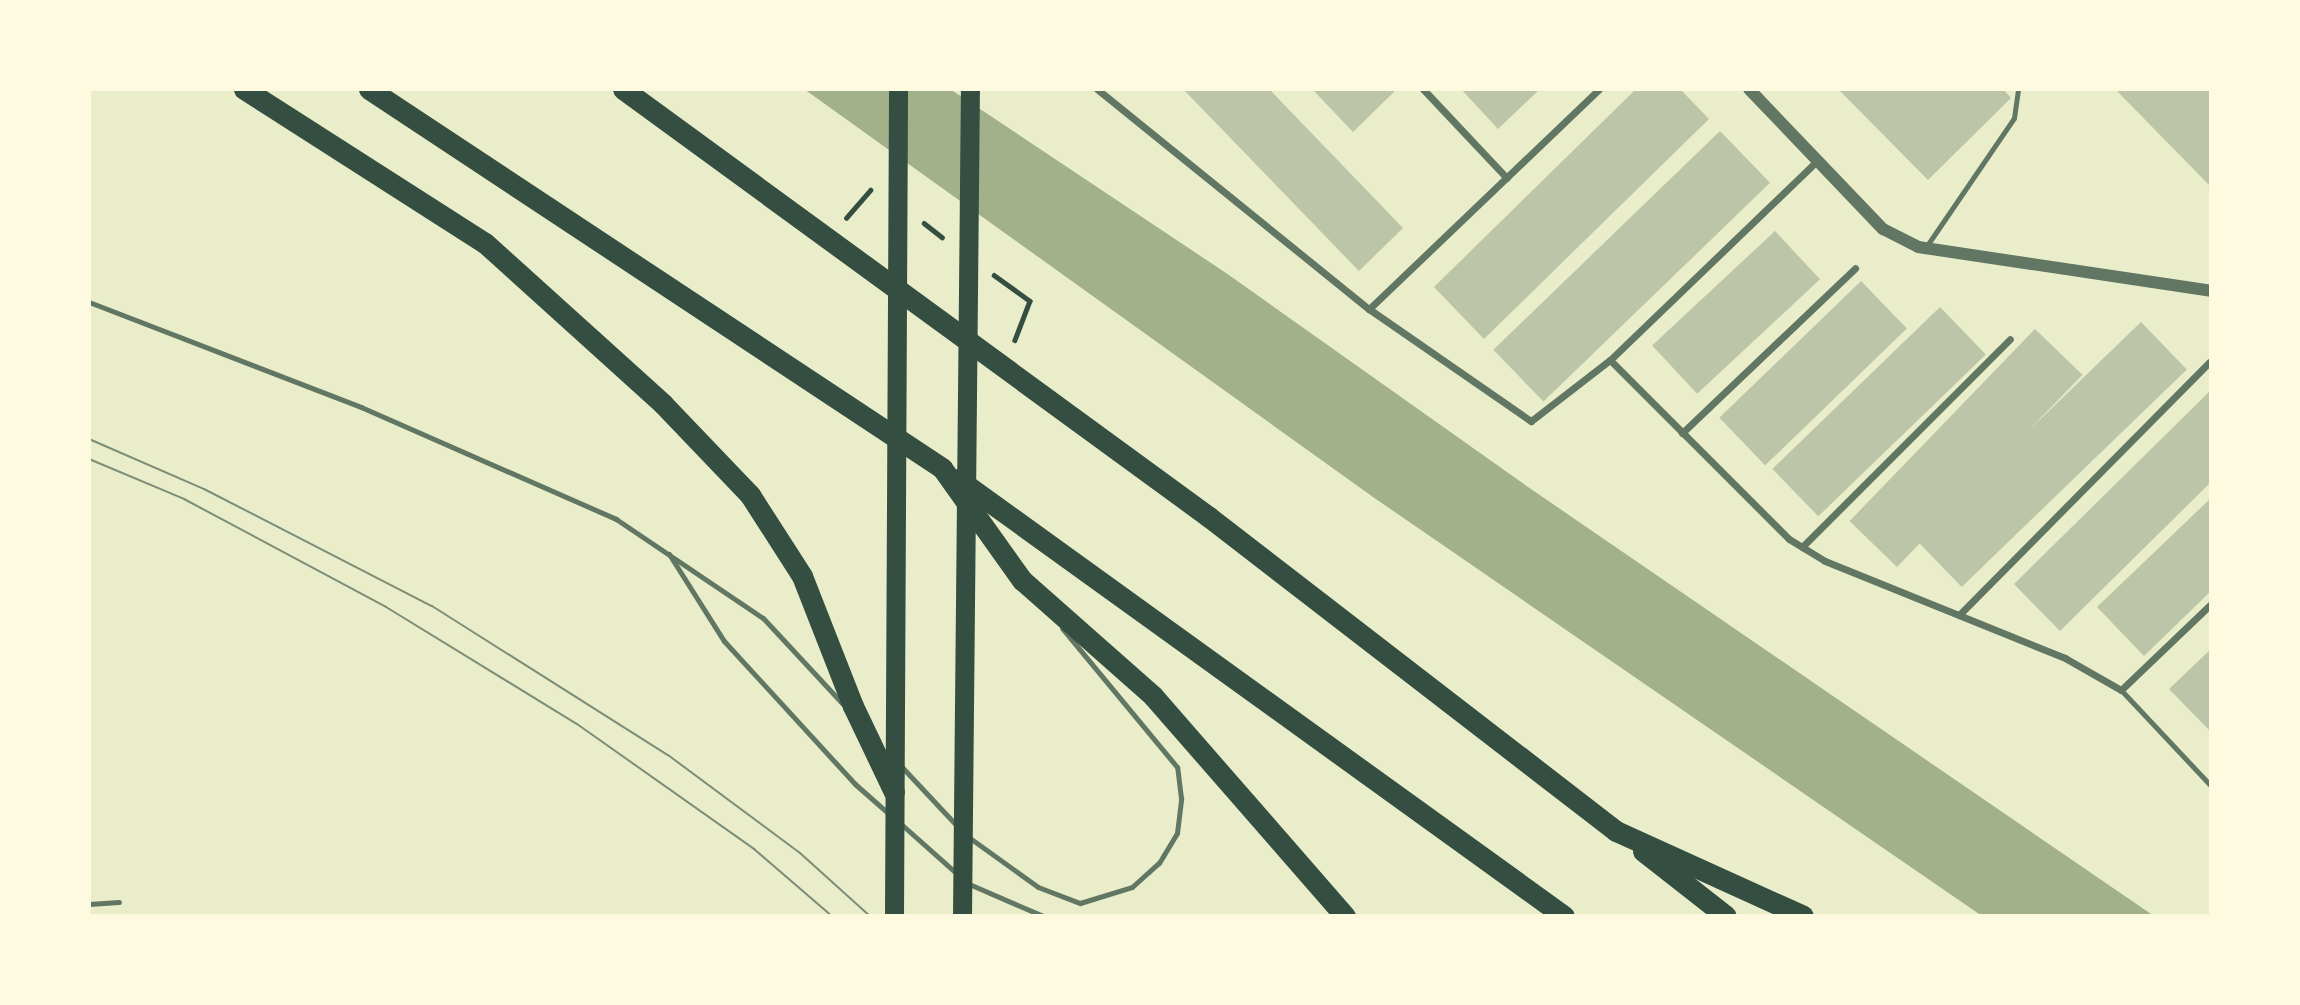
<!DOCTYPE html>
<style>
body{margin:0}
#map{position:relative;width:2300px;height:1005px;overflow:hidden;background:#e9edc9;font-family:"Fira Sans Condensed",sans-serif}
div>[style]{position:absolute}
.water>*{inset:0;background:#a3b18a}
.building>*{inset:0;background:#bcc5a7;transform-origin:0 0}
.path>*{height:4.5px;margin:-2.25px;padding:0 2.25px;transform-origin:2.25px;border-radius:2.25px;background:#344e41}
.service>*{height:5px;margin:-2.5px;padding:0 2.5px;transform-origin:2.5px;border-radius:2.5px;background:#617663}
.minor>*{height:7px;margin:-3.5px;padding:0 3.5px;transform-origin:3.5px;border-radius:3.5px;background:#617663}
.tertiary>*{height:12px;margin:-6px;padding:0 6px;transform-origin:6px;border-radius:6px;background:#617663}
.trunk>*{height:19px;margin:-9.5px;padding:0 9.5px;transform-origin:9.5px;border-radius:9.5px;background:#344e41}
.motorway>*{height:21px;margin:-10.5px;padding:0 10.5px;transform-origin:10.5px;border-radius:10.5px;background:#344e41}
.tram>*{height:2px;margin:-1px;padding:0 1px;transform-origin:1px;border-radius:1px;background:#7c8e77}
span{translate:-50% -50%;white-space:nowrap;text-align:center;line-height:1.15;-webkit-text-stroke:6px #fefae0;paint-order:stroke}
.frame{position:absolute;inset:0;border:91px solid #fefae0;pointer-events:none}
</style>
<div id="map">
<div class="water">
<div style="clip-path:polygon(804px 89px,950px 89px,1226px 273px,1528px 487px,2154px 916px,1982px 916px,1373px 497px)"></div>
</div>
<div class="building">
<div style="clip-path:polygon(1183px 89px,1269px 89px,1403px 228px,1359px 271px)"></div>
<div style="clip-path:polygon(1312px 89px,1397px 89px,1353px 132px)"></div>
<div style="clip-path:polygon(1461px 89px,1540px 89px,1498px 129px)"></div>
<div style="clip-path:polygon(1636px 89px,1680px 89px,1709px 119px,1484px 339px,1434px 287px)"></div>
<div style="clip-path:polygon(1838px 89px,2003px 89px,2011px 98px,1928px 180px)"></div>
<div style="clip-path:polygon(2115px 89px,2211px 89px,2211px 187px)"></div>
<div style="left:1720px;top:131px;width:72px;height:315px;rotate:46deg"></div>
<div style="left:1775px;top:231px;width:66px;height:168px;rotate:47deg"></div>
<div style="left:1861px;top:281px;width:66px;height:197px;rotate:46deg"></div>
<div style="left:1940px;top:307px;width:66px;height:233px;rotate:46deg"></div>
<div style="left:2141px;top:322px;width:66px;height:313px;rotate:46deg"></div>
<div style="left:2035px;top:329px;width:66px;height:267px;rotate:44deg"></div>
<div style="clip-path:polygon(2211px 390px,2211px 482px,2060px 631px,2014px 584px)"></div>
<div style="clip-path:polygon(2211px 498px,2211px 591px,2144px 656px,2097px 607px)"></div>
<div style="clip-path:polygon(2211px 649px,2211px 732px,2169px 689px)"></div>
</div>
<div class="path">
<div style="left:846px;top:218px;width:37px;rotate:-49deg"></div>
<div style="left:924px;top:223px;width:23px;rotate:38deg"></div>
<div style="left:994px;top:275px;width:44px;rotate:35.8deg"></div>
<div style="left:1030px;top:301px;width:42px;rotate:111deg"></div>
</div>
<div class="service">
<div style="left:1926px;top:247px;width:156px;rotate:-55.7deg"></div>
<div style="left:2014px;top:118px;width:29px;rotate:-82deg"></div>
<div style="left:89px;top:302px;width:292px;rotate:21.1deg"></div>
<div style="left:361px;top:407px;width:279px;rotate:23.7deg"></div>
<div style="left:616px;top:519px;width:177px;rotate:34deg"></div>
<div style="left:763px;top:618px;width:117px;rotate:47.1deg"></div>
<div style="left:669px;top:554px;width:103px;rotate:57.7deg"></div>
<div style="left:724px;top:641px;width:194px;rotate:47.5deg"></div>
<div style="left:855px;top:784px;width:44px;rotate:41.3deg"></div>
<div style="left:2121px;top:690px;width:132px;rotate:46.8deg"></div>
<div style="left:900px;top:765px;width:85px;rotate:46.9deg"></div>
<div style="left:901px;top:824px;width:74px;rotate:41.7deg"></div>
<div style="left:967px;top:836px;width:87px;rotate:35.7deg"></div>
<div style="left:1038px;top:887px;width:45px;rotate:20.9deg"></div>
<div style="left:1080px;top:903px;width:54px;rotate:-17.1deg"></div>
<div style="left:1132px;top:887px;width:36px;rotate:-42deg"></div>
<div style="left:1159px;top:863px;width:35px;rotate:-59deg"></div>
<div style="left:1177px;top:833px;width:35px;rotate:-83deg"></div>
<div style="left:1181px;top:798px;width:31px;rotate:-97deg"></div>
<div style="left:1177px;top:767px;width:180px;rotate:-129.6deg"></div>
<div style="left:969px;top:884px;width:81px;rotate:23.4deg"></div>
<div style="left:89px;top:904px;width:30px;rotate:-4deg"></div>
</div>
<div class="minor">
<div style="left:1097px;top:89px;width:350px;rotate:39deg"></div>
<div style="left:1369px;top:309px;width:197px;rotate:34.7deg"></div>
<div style="left:1531px;top:421px;width:100px;rotate:-37.7deg"></div>
<div style="left:1610px;top:360px;width:287px;rotate:-43.9deg"></div>
<div style="left:1423px;top:89px;width:122px;rotate:46.7deg"></div>
<div style="left:1369px;top:309px;width:318px;rotate:-43.7deg"></div>
<div style="left:1610px;top:360px;width:253px;rotate:45deg"></div>
<div style="left:1789px;top:539px;width:42px;rotate:31.4deg"></div>
<div style="left:1825px;top:561px;width:259px;rotate:22deg"></div>
<div style="left:2065px;top:658px;width:64px;rotate:29.7deg"></div>
<div style="left:2121px;top:690px;width:124px;rotate:-43.7deg"></div>
<div style="left:1682px;top:433px;width:239px;rotate:-43.6deg"></div>
<div style="left:1802px;top:547px;width:294px;rotate:-45deg"></div>
<div style="left:1959px;top:615px;width:356px;rotate:-45.3deg"></div>
</div>
<div class="tertiary">
<div style="left:1749px;top:89px;width:194px;rotate:46.3deg"></div>
<div style="left:1883px;top:229px;width:39px;rotate:27deg"></div>
<div style="left:1918px;top:247px;width:296px;rotate:8.5deg"></div>
</div>
<div class="trunk">
<div style="left:894px;top:916px;width:827px;rotate:-89.72deg"></div>
<div style="left:962px;top:916px;width:827px;rotate:-89.45deg"></div>
</div>
<div class="motorway">
<div style="left:244px;top:89px;width:286px;rotate:32.6deg"></div>
<div style="left:485px;top:243px;width:240px;rotate:42.1deg"></div>
<div style="left:663px;top:404px;width:126px;rotate:46.3deg"></div>
<div style="left:750px;top:495px;width:96px;rotate:57.3deg"></div>
<div style="left:802px;top:576px;width:140px;rotate:68.6deg"></div>
<div style="left:853px;top:706px;width:95px;rotate:64.5deg"></div>
<div style="left:369px;top:89px;width:687px;rotate:33.48deg"></div>
<div style="left:942px;top:468px;width:138px;rotate:54.5deg"></div>
<div style="left:1022px;top:580px;width:175px;rotate:41.5deg"></div>
<div style="left:1153px;top:696px;width:292px;rotate:48.9deg"></div>
<div style="left:623px;top:89px;width:726px;rotate:36.14deg"></div>
<div style="left:1209px;top:517px;width:514px;rotate:37.65deg"></div>
<div style="left:1616px;top:831px;width:205px;rotate:24.4deg"></div>
<div style="left:958px;top:479px;width:747px;rotate:35.8deg"></div>
<div style="left:1643px;top:851px;width:105px;rotate:38.1deg"></div>
</div>
<div class="tram">
<div style="left:89px;top:439px;width:125px;rotate:23.5deg"></div>
<div style="left:204px;top:489px;width:256px;rotate:27.2deg"></div>
<div style="left:432px;top:606px;width:279px;rotate:32.3deg"></div>
<div style="left:668px;top:755px;width:164px;rotate:36.6deg"></div>
<div style="left:800px;top:853px;width:94px;rotate:42deg"></div>
<div style="left:89px;top:459px;width:103px;rotate:22.8deg"></div>
<div style="left:184px;top:499px;width:229px;rotate:28.1deg"></div>
<div style="left:386px;top:607px;width:224px;rotate:31.5deg"></div>
<div style="left:577px;top:724px;width:217px;rotate:35.2deg"></div>
<div style="left:754px;top:849px;width:103px;rotate:40.7deg"></div>
</div>
<div class="frame"></div>
</div>
